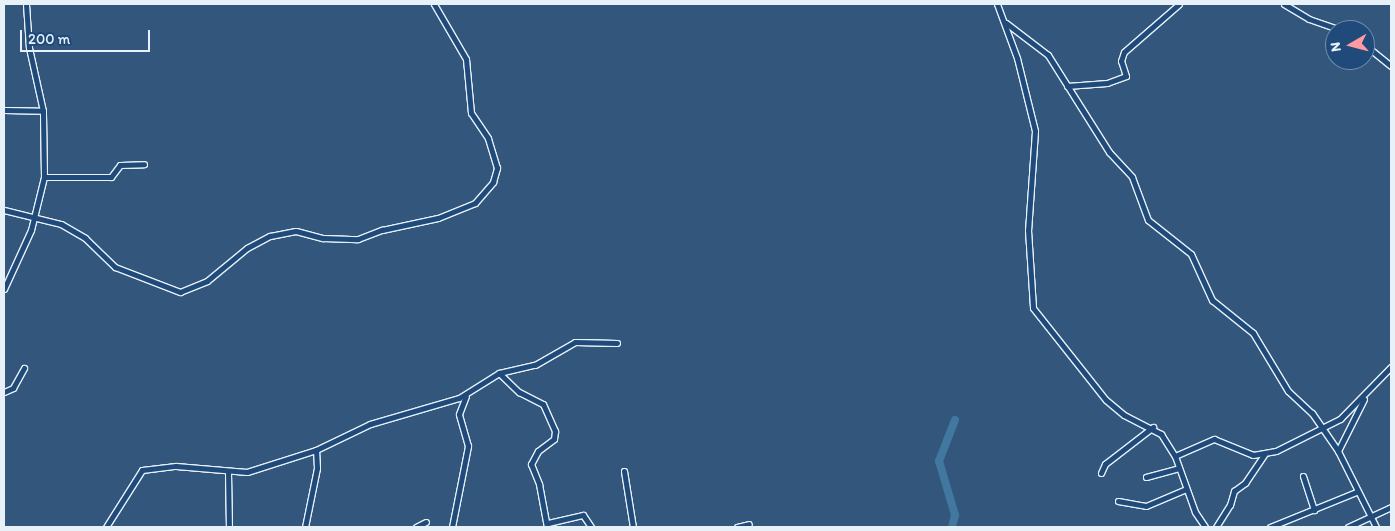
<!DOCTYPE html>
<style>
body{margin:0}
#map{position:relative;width:1395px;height:531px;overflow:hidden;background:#33567c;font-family:Itim,sans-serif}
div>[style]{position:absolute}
.river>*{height:8px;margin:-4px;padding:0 4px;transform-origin:4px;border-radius:4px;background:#42779f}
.roads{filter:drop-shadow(1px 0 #e8f1f8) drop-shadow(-1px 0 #e8f1f8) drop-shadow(0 1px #e8f1f8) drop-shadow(0 -1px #e8f1f8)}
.minor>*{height:5px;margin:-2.5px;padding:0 2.5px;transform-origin:2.5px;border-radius:2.5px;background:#1f4a7a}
span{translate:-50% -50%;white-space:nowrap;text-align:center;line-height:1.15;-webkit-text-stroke:4.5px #1f4a7a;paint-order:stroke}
.frame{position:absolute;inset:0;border:5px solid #e8f1f8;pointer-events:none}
.north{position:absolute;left:1325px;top:20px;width:50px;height:50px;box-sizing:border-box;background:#1f4a7a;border:1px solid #6f8dac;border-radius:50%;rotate:262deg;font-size:14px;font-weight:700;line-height:20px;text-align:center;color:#e8f1f8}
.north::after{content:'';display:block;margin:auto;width:18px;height:22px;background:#ff9aa2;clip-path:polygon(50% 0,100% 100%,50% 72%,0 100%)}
.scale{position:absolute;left:20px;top:30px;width:130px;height:22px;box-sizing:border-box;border:2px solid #e8f1f8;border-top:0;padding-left:6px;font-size:15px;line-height:18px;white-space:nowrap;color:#e8f1f8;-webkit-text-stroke:4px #1f4a7a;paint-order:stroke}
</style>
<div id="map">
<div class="river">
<div style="left:952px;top:527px;width:12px;rotate:-76deg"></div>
<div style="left:955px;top:515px;width:56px;rotate:-106.5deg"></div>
<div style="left:939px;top:461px;width:44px;rotate:-68.7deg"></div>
</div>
<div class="roads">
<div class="minor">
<div style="left:997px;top:4px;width:58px;rotate:69.7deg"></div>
<div style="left:1017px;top:58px;width:75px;rotate:76.1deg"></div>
<div style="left:1035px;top:131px;width:99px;rotate:94deg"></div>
<div style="left:1028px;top:230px;width:78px;rotate:86.3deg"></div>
<div style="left:1033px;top:308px;width:117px;rotate:51.6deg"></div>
<div style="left:1106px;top:400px;width:23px;rotate:40deg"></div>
<div style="left:1124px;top:415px;width:42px;rotate:27.2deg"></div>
<div style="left:1161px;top:434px;width:26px;rotate:58deg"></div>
<div style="left:1175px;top:456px;width:59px;rotate:70.3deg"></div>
<div style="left:1195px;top:512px;width:18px;rotate:56deg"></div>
<div style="left:1284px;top:4px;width:29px;rotate:31deg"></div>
<div style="left:1309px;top:19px;width:34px;rotate:19deg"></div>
<div style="left:1006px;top:23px;width:53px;rotate:37.3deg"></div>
<div style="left:1048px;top:55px;width:115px;rotate:57.8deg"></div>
<div style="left:1109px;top:152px;width:34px;rotate:47deg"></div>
<div style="left:1132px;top:177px;width:46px;rotate:69.6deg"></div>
<div style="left:1148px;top:220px;width:55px;rotate:38.3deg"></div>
<div style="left:1191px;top:254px;width:51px;rotate:65.5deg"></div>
<div style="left:1212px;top:300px;width:53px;rotate:38.8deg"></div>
<div style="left:1253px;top:333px;width:68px;rotate:58.9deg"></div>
<div style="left:1288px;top:391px;width:33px;rotate:43deg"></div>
<div style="left:1312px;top:413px;width:46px;rotate:55.6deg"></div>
<div style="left:1338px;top:451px;width:85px;rotate:63.4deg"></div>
<div style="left:1365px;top:45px;width:33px;rotate:39deg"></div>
<div style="left:1067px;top:86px;width:40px;rotate:-4.3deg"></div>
<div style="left:1107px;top:83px;width:20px;rotate:-20deg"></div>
<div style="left:1126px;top:76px;width:16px;rotate:-108deg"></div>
<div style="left:1121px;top:61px;width:9px;rotate:-72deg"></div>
<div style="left:1124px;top:52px;width:73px;rotate:-41.1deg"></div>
<div style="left:4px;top:110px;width:39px;rotate:1deg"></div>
<div style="left:44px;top:177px;width:67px"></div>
<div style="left:111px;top:177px;width:15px;rotate:-53deg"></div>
<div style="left:120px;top:165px;width:24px;rotate:-2deg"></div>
<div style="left:4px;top:210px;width:59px;rotate:13.8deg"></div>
<div style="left:61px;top:224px;width:28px;rotate:30deg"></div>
<div style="left:85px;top:238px;width:42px;rotate:44deg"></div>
<div style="left:115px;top:267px;width:70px;rotate:21deg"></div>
<div style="left:180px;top:292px;width:29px;rotate:-22deg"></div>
<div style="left:207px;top:281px;width:52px;rotate:-39.5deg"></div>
<div style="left:247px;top:248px;width:26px;rotate:-28deg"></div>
<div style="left:270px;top:236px;width:26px;rotate:-11deg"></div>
<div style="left:296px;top:231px;width:28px;rotate:15deg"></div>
<div style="left:323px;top:238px;width:35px;rotate:2deg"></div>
<div style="left:358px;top:239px;width:26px;rotate:-21deg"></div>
<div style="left:382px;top:230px;width:57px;rotate:-12.1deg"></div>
<div style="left:438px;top:218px;width:40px;rotate:-22deg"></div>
<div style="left:475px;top:203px;width:28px;rotate:-49deg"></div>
<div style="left:493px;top:182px;width:15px;rotate:-74deg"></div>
<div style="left:497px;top:168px;width:31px;rotate:-107deg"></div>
<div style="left:488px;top:138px;width:30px;rotate:-124deg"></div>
<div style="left:471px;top:113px;width:54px;rotate:-95.3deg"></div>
<div style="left:466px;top:59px;width:64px;rotate:-120.2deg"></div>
<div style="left:4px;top:289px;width:65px;rotate:-65.4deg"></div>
<div style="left:31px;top:230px;width:55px;rotate:-76.2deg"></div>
<div style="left:44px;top:177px;width:66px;rotate:-90.9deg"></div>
<div style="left:43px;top:111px;width:65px;rotate:-102.5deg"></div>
<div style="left:29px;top:48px;width:44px;rotate:-93.9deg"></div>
<div style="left:499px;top:373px;width:28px;rotate:44deg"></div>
<div style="left:519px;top:392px;width:27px;rotate:27deg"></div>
<div style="left:543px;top:404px;width:30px;rotate:66deg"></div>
<div style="left:555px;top:431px;width:8px;rotate:97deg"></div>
<div style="left:554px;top:439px;width:20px;rotate:143deg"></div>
<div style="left:538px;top:451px;width:15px;rotate:118deg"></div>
<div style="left:531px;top:464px;width:22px;rotate:68deg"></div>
<div style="left:539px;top:484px;width:44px;rotate:79.5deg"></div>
<div style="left:4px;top:392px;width:10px;rotate:-24deg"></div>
<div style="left:13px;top:388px;width:23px;rotate:-61deg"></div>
<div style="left:1338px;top:451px;width:58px;rotate:-63.4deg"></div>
<div style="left:1175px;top:456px;width:43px;rotate:-23.6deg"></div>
<div style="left:1214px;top:439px;width:42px;rotate:22.3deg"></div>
<div style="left:1253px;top:455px;width:23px;rotate:-10deg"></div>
<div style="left:1276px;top:451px;width:72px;rotate:-26.6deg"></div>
<div style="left:1340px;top:419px;width:73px;rotate:-45.6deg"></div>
<div style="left:624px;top:471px;width:57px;rotate:80.9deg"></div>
<div style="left:228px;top:472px;width:55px;rotate:89deg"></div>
<div style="left:1101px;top:473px;width:10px;rotate:-66deg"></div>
<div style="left:1105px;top:464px;width:61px;rotate:-37.6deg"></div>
<div style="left:1303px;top:476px;width:36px;rotate:72deg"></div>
<div style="left:1146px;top:477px;width:34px;rotate:-15deg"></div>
<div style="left:1118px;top:501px;width:28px;rotate:10deg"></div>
<div style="left:1146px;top:506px;width:43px;rotate:-23deg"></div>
<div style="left:548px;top:523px;width:36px;rotate:-13deg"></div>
<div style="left:583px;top:515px;width:14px;rotate:56deg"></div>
<div style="left:106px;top:527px;width:67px;rotate:-57.7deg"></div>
<div style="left:142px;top:470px;width:34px;rotate:-7deg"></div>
<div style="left:176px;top:466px;width:71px;rotate:4.8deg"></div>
<div style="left:247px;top:472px;width:72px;rotate:-17.7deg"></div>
<div style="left:316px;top:450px;width:60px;rotate:-25.7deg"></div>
<div style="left:370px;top:424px;width:93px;rotate:-16.3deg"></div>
<div style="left:459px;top:398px;width:47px;rotate:-32deg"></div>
<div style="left:499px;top:373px;width:37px;rotate:-13deg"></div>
<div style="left:535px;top:365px;width:46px;rotate:-29.9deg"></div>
<div style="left:575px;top:342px;width:42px;rotate:1.4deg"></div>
<div style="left:305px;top:527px;width:60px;rotate:-78.5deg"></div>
<div style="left:317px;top:468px;width:18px;rotate:-93deg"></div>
<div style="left:416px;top:527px;width:11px;rotate:-27deg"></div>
<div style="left:452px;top:527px;width:83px;rotate:-78.8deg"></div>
<div style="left:468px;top:446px;width:33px;rotate:-106deg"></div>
<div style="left:459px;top:414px;width:19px;rotate:-69deg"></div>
<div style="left:737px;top:527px;width:12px;rotate:-14deg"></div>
<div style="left:1216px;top:527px;width:26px;rotate:-58deg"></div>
<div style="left:1230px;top:505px;width:15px;rotate:-74deg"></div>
<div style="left:1234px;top:491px;width:14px;rotate:-36deg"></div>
<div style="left:1245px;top:483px;width:34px;rotate:-56deg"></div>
<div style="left:1270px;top:527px;width:93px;rotate:-22.1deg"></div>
<div style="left:1348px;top:527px;width:47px;rotate:-24.9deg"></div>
</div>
</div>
<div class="frame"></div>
<div class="north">N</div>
<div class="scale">200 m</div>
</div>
